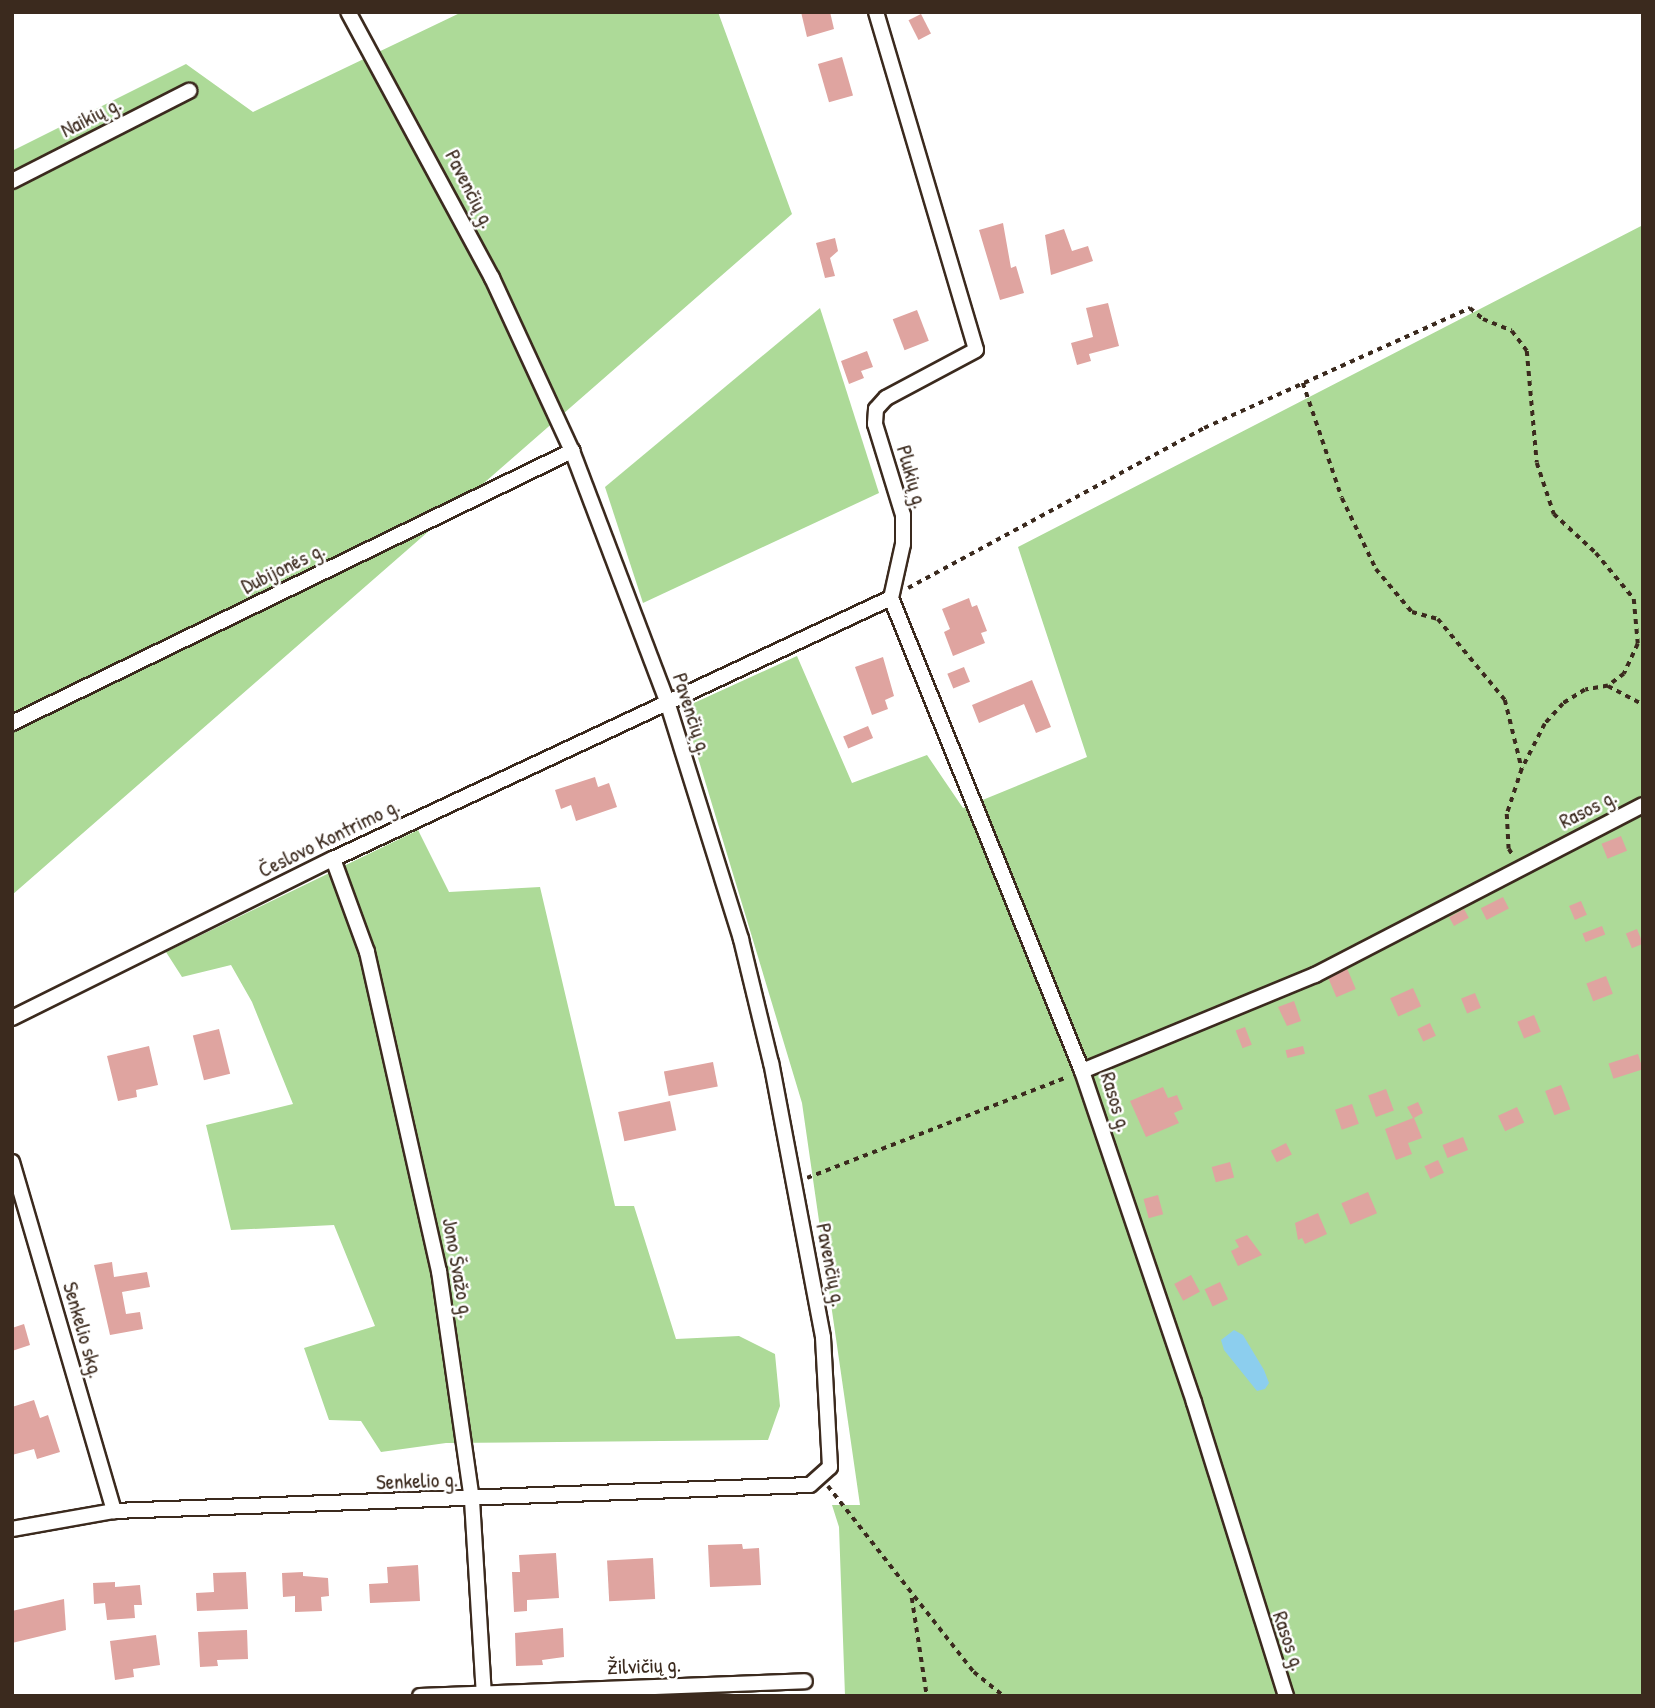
<!DOCTYPE html>
<meta charset="utf-8">
<style>
body{margin:0}
#map{position:relative;width:1655px;height:1708px;overflow:hidden;background:#fff;font-family:"Patrick Hand",sans-serif}
div>[style]{position:absolute}
.green>*{inset:0;background:#adda98}
.water>*{inset:0;background:#8cceee}
.building>*{inset:0;background:#dfa4a0;transform-origin:0 0}
.path>*{height:3.5px;margin-top:-1.75px;transform-origin:0;background:repeating-linear-gradient(90deg,#3b2a1e 0 5px,transparent 0 10px)}
.roads{filter:drop-shadow(2px 0 #3b2a1e) drop-shadow(-2px 0 #3b2a1e) drop-shadow(0 2px #3b2a1e) drop-shadow(0 -2px #3b2a1e)}
.street>*{height:14px;margin:-7px;padding:0 7px;transform-origin:7px;border-radius:7px;background:#fff}
span{translate:-50% -50%;white-space:nowrap;text-align:center;line-height:1.15;-webkit-text-stroke:5px #fff;paint-order:stroke}
.street-label{font-size:21px;color:#3b2a1e}
.frame{position:absolute;inset:0;border:14px solid #3b2a1e;pointer-events:none}
</style>
<div id="map">
<div class="green">
<div style="clip-path:polygon(462px 12px,718px 12px,792px 214px,12px 895px,12px 151px,186px 64px,253px 112px)"></div>
<div style="clip-path:polygon(1643px 225px,1643px 1696px,845px 1696px,839px 1527px,832px 1505px,860px 1505px,802px 1103px,683px 708px,797px 656px,852px 783px,927px 755px,963px 808px,1087px 757px,1018px 547px)"></div>
<div style="clip-path:polygon(820px 308px,879px 493px,643px 603px,605px 487px)"></div>
<div style="clip-path:polygon(418px 830px,449px 892px,540px 887px,615px 1206px,634px 1206px,676px 1339px,739px 1336px,775px 1354px,780px 1406px,768px 1440px,446px 1443px,381px 1452px,361px 1421px,329px 1420px,304px 1348px,375px 1326px,334px 1225px,231px 1230px,206px 1125px,293px 1104px,252px 1002px,231px 965px,182px 977px,166px 952px)"></div>
</div>
<div class="water">
<div style="clip-path:polygon(1234px 1330px,1243px 1335px,1264px 1370px,1269px 1383px,1265px 1389px,1257px 1391px,1224px 1350px,1221px 1340px)"></div>
</div>
<div class="building">
<div style="clip-path:polygon(801px 12px,830px 12px,834px 29px,807px 37px)"></div>
<div style="left:921px;top:14px;width:22px;height:14px;rotate:63deg"></div>
<div style="left:842px;top:57px;width:40px;height:25px;rotate:74deg"></div>
<div style="clip-path:polygon(1003px 223px,1011px 268px,1016px 266px,1024px 293px,1000px 300px,979px 230px)"></div>
<div style="clip-path:polygon(1064px 229px,1072px 251px,1088px 246px,1093px 261px,1051px 275px,1045px 235px)"></div>
<div style="clip-path:polygon(835px 238px,838px 251px,830px 258px,835px 276px,825px 278px,816px 243px)"></div>
<div style="clip-path:polygon(1108px 303px,1119px 346px,1089px 354px,1091px 361px,1077px 365px,1071px 343px,1093px 337px,1086px 308px)"></div>
<div style="left:917px;top:310px;width:33px;height:26px;rotate:69deg"></div>
<div style="clip-path:polygon(867px 351px,873px 367px,861px 371px,864px 378px,849px 384px,841px 361px)"></div>
<div style="clip-path:polygon(969px 598px,972px 607px,977px 605px,987px 631px,981px 633px,985px 643px,953px 656px,944px 632px,950px 629px,942px 609px)"></div>
<div style="clip-path:polygon(883px 657px,894px 696px,885px 700px,888px 709px,872px 715px,855px 667px)"></div>
<div style="left:964px;top:667px;width:16px;height:18px;rotate:68deg"></div>
<div style="clip-path:polygon(1032px 680px,1051px 727px,1036px 733px,1024px 704px,979px 723px,972px 705px)"></div>
<div style="left:868px;top:726px;width:13px;height:27px;rotate:67deg"></div>
<div style="clip-path:polygon(595px 777px,598px 787px,609px 783px,617px 807px,576px 821px,571px 805px,561px 809px,555px 790px)"></div>
<div style="left:1621px;top:836px;width:16px;height:21px;rotate:68deg"></div>
<div style="left:1503px;top:897px;width:13px;height:25px;rotate:63deg"></div>
<div style="left:1581px;top:901px;width:15px;height:13px;rotate:67deg"></div>
<div style="left:1464px;top:909px;width:10px;height:17px;rotate:61deg"></div>
<div style="left:1602px;top:926px;width:9px;height:21px;rotate:69deg"></div>
<div style="left:1637px;top:929px;width:16px;height:12px;rotate:68deg"></div>
<div style="left:1346px;top:966px;width:25px;height:21px;rotate:67deg"></div>
<div style="left:1606px;top:976px;width:19px;height:21px;rotate:69deg"></div>
<div style="left:1413px;top:988px;width:20px;height:25px;rotate:66deg"></div>
<div style="left:1475px;top:993px;width:16px;height:15px;rotate:68deg"></div>
<div style="clip-path:polygon(1294px 1001px,1301px 1021px,1287px 1026px,1278px 1007px)"></div>
<div style="left:1534px;top:1015px;width:18px;height:18px;rotate:68deg"></div>
<div style="left:1430px;top:1023px;width:14px;height:14px;rotate:65deg"></div>
<div style="left:1245px;top:1027px;width:19px;height:10px;rotate:69deg"></div>
<div style="left:219px;top:1029px;width:46px;height:27px;rotate:76deg"></div>
<div style="clip-path:polygon(149px 1046px,158px 1085px,136px 1090px,137px 1097px,118px 1101px,107px 1056px)"></div>
<div style="left:1303px;top:1046px;width:8px;height:18px;rotate:76deg"></div>
<div style="left:1638px;top:1054px;width:16px;height:31px;rotate:72deg"></div>
<div style="left:713px;top:1062px;width:25px;height:50px;rotate:79deg"></div>
<div style="left:1561px;top:1085px;width:26px;height:17px;rotate:69deg"></div>
<div style="clip-path:polygon(1163px 1087px,1168px 1098px,1177px 1095px,1183px 1109px,1174px 1113px,1179px 1123px,1146px 1137px,1130px 1101px)"></div>
<div style="left:1386px;top:1089px;width:23px;height:19px;rotate:70deg"></div>
<div style="left:670px;top:1101px;width:30px;height:53px;rotate:78deg"></div>
<div style="clip-path:polygon(1418px 1102px,1423px 1113px,1414px 1118px,1422px 1138px,1408px 1143px,1412px 1154px,1396px 1160px,1385px 1129px,1413px 1118px,1407px 1107px)"></div>
<div style="left:1352px;top:1104px;width:21px;height:18px;rotate:71deg"></div>
<div style="left:1517px;top:1107px;width:17px;height:21px;rotate:65deg"></div>
<div style="left:1463px;top:1137px;width:14px;height:22px;rotate:69deg"></div>
<div style="left:1286px;top:1143px;width:13px;height:17px;rotate:63deg"></div>
<div style="left:1438px;top:1160px;width:14px;height:15px;rotate:65deg"></div>
<div style="left:1230px;top:1162px;width:16px;height:19px;rotate:75deg"></div>
<div style="left:1368px;top:1192px;width:23px;height:29px;rotate:67deg"></div>
<div style="left:1158px;top:1195px;width:20px;height:15px;rotate:75deg"></div>
<div style="clip-path:polygon(1318px 1213px,1327px 1234px,1305px 1244px,1302px 1238px,1298px 1240px,1295px 1223px)"></div>
<div style="clip-path:polygon(1247px 1235px,1262px 1255px,1238px 1266px,1231px 1251px,1239px 1247px,1235px 1240px)"></div>
<div style="clip-path:polygon(112px 1262px,114px 1277px,147px 1272px,150px 1287px,122px 1292px,126px 1314px,140px 1312px,143px 1329px,110px 1335px,94px 1265px)"></div>
<div style="left:1191px;top:1275px;width:19px;height:19px;rotate:62deg"></div>
<div style="left:1220px;top:1282px;width:19px;height:17px;rotate:65deg"></div>
<div style="clip-path:polygon(24px 1324px,30px 1345px,12px 1351px,12px 1328px)"></div>
<div style="clip-path:polygon(34px 1400px,40px 1418px,48px 1415px,60px 1452px,37px 1459px,34px 1449px,12px 1455px,12px 1407px)"></div>
<div style="clip-path:polygon(742px 1544px,743px 1549px,759px 1548px,761px 1585px,710px 1587px,708px 1545px)"></div>
<div style="clip-path:polygon(556px 1553px,559px 1598px,527px 1600px,527px 1611px,514px 1612px,512px 1572px,520px 1572px,519px 1555px)"></div>
<div style="left:653px;top:1558px;width:41px;height:46px;rotate:87deg"></div>
<div style="clip-path:polygon(418px 1565px,420px 1601px,370px 1603px,369px 1584px,388px 1583px,387px 1567px)"></div>
<div style="clip-path:polygon(246px 1572px,248px 1609px,197px 1611px,196px 1593px,214px 1592px,213px 1573px)"></div>
<div style="clip-path:polygon(303px 1572px,303px 1576px,328px 1578px,329px 1596px,321px 1597px,322px 1611px,295px 1612px,295px 1596px,283px 1597px,282px 1573px)"></div>
<div style="clip-path:polygon(115px 1582px,115px 1587px,140px 1585px,142px 1605px,134px 1605px,135px 1618px,107px 1620px,105px 1603px,94px 1604px,93px 1583px)"></div>
<div style="clip-path:polygon(64px 1599px,66px 1630px,12px 1643px,12px 1611px)"></div>
<div style="clip-path:polygon(563px 1628px,564px 1657px,542px 1660px,543px 1665px,516px 1666px,515px 1633px)"></div>
<div style="clip-path:polygon(247px 1630px,248px 1659px,217px 1660px,218px 1666px,200px 1667px,198px 1632px)"></div>
<div style="clip-path:polygon(156px 1635px,160px 1665px,133px 1669px,134px 1677px,115px 1680px,110px 1641px)"></div>
</div>
<div class="path">
<div style="left:1303px;top:383px;width:121px;rotate:71.3deg"></div>
<div style="left:1342px;top:498px;width:79px;rotate:64.4deg"></div>
<div style="left:1376px;top:569px;width:56px;rotate:50.1deg"></div>
<div style="left:1412px;top:612px;width:27px;rotate:15deg"></div>
<div style="left:1438px;top:619px;width:105px;rotate:50.4deg"></div>
<div style="left:1505px;top:700px;width:71px;rotate:76.2deg"></div>
<div style="left:1522px;top:769px;width:47px;rotate:108.4deg"></div>
<div style="left:1507px;top:814px;width:35px;rotate:87deg"></div>
<div style="left:1509px;top:849px;width:9px;rotate:58deg"></div>
<div style="left:908px;top:588px;width:336px;rotate:-28.4deg"></div>
<div style="left:1204px;top:428px;width:292px;rotate:-24.3deg"></div>
<div style="left:1470px;top:308px;width:17px;rotate:40deg"></div>
<div style="left:1483px;top:319px;width:31px;rotate:22deg"></div>
<div style="left:1512px;top:331px;width:25px;rotate:53deg"></div>
<div style="left:1527px;top:351px;width:112px;rotate:84.9deg"></div>
<div style="left:1537px;top:463px;width:54px;rotate:71.6deg"></div>
<div style="left:1554px;top:514px;width:57px;rotate:42.9deg"></div>
<div style="left:1596px;top:553px;width:60px;rotate:50.4deg"></div>
<div style="left:1634px;top:599px;width:45px;rotate:84.9deg"></div>
<div style="left:1638px;top:644px;width:33px;rotate:115deg"></div>
<div style="left:1624px;top:674px;width:20px;rotate:143deg"></div>
<div style="left:1608px;top:686px;width:23px;rotate:170deg"></div>
<div style="left:1585px;top:690px;width:26px;rotate:148deg"></div>
<div style="left:1563px;top:704px;width:27px;rotate:132deg"></div>
<div style="left:1545px;top:724px;width:51px;rotate:117.1deg"></div>
<div style="left:1608px;top:686px;width:40px;rotate:28deg"></div>
<div style="left:807px;top:1178px;width:279px;rotate:-21.2deg"></div>
<div style="left:828px;top:1486px;width:236px;rotate:51.9deg"></div>
<div style="left:974px;top:1672px;width:38px;rotate:39deg"></div>
<div style="left:912px;top:1598px;width:99px;rotate:81.3deg"></div>
</div>
<div class="roads">
<div class="street">
<div style="left:876px;top:12px;width:352px;rotate:73.5deg"></div>
<div style="left:976px;top:350px;width:102px;rotate:151.9deg"></div>
<div style="left:886px;top:398px;width:15px;rotate:132deg"></div>
<div style="left:876px;top:409px;width:15px;rotate:94deg"></div>
<div style="left:875px;top:424px;width:95px;rotate:72.9deg"></div>
<div style="left:903px;top:515px;width:29px;rotate:90deg"></div>
<div style="left:903px;top:544px;width:55px;rotate:102.5deg"></div>
<div style="left:891px;top:598px;width:510px;rotate:68.01deg"></div>
<div style="left:12px;top:181px;width:199px;rotate:-27deg"></div>
<div style="left:12px;top:723px;width:623px;rotate:-25.91deg"></div>
<div style="left:333px;top:859px;width:99px;rotate:69.9deg"></div>
<div style="left:367px;top:952px;width:327px;rotate:77.3deg"></div>
<div style="left:439px;top:1271px;width:231px;rotate:81.8deg"></div>
<div style="left:472px;top:1500px;width:196px;rotate:86.5deg"></div>
<div style="left:12px;top:1018px;width:358px;rotate:-26.4deg"></div>
<div style="left:333px;top:859px;width:616px;rotate:-25.07deg"></div>
<div style="left:12px;top:1162px;width:364px;rotate:73.7deg"></div>
<div style="left:12px;top:1529px;width:104px;rotate:-10deg"></div>
<div style="left:114px;top:1511px;width:696px;rotate:-2.14deg"></div>
<div style="left:810px;top:1485px;width:27px;rotate:-42deg"></div>
<div style="left:830px;top:1467px;width:130px;rotate:-93.1deg"></div>
<div style="left:823px;top:1337px;width:279px;rotate:-100.7deg"></div>
<div style="left:771px;top:1063px;width:128px;rotate:-103.6deg"></div>
<div style="left:741px;top:939px;width:249px;rotate:-107.3deg"></div>
<div style="left:667px;top:701px;width:267px;rotate:-110.8deg"></div>
<div style="left:572px;top:451px;width:191px;rotate:-114.8deg"></div>
<div style="left:492px;top:278px;width:302px;rotate:-118.4deg"></div>
<div style="left:420px;top:1696px;width:385px;rotate:-2.2deg"></div>
<div style="left:1286px;top:1696px;width:308px;rotate:-107.4deg"></div>
<div style="left:1194px;top:1402px;width:349px;rotate:-108.7deg"></div>
<div style="left:1082px;top:1071px;width:252px;rotate:-22.4deg"></div>
<div style="left:1315px;top:975px;width:369px;rotate:-27.4deg"></div>
</div>
</div>
<div class="street-label">
<span style="left:91px;top:117px;rotate:-27deg">Naikių g.</span>
<span style="left:470px;top:189px;rotate:63deg">Pavenčių g.</span>
<span style="left:912px;top:477px;rotate:74deg">Plukių g.</span>
<span style="left:283px;top:568px;rotate:-26deg">Dubijonės g.</span>
<span style="left:692px;top:714px;rotate:72deg">Pavenčių g.</span>
<span style="left:1588px;top:809px;rotate:-27deg">Rasos g.</span>
<span style="left:329px;top:838px;rotate:-26deg">Česlovo Kontrimo g.</span>
<span style="left:1116px;top:1102px;rotate:73deg">Rasos g.</span>
<span style="left:831px;top:1265px;rotate:79deg">Pavenčių g.</span>
<span style="left:458px;top:1268px;rotate:80deg">Jono Švažo g.</span>
<span style="left:83px;top:1330px;rotate:74deg">Senkelio skg.</span>
<span style="left:417px;top:1481px;rotate:-2deg">Senkelio g.</span>
<span style="left:1289px;top:1641px;rotate:71deg">Rasos g.</span>
<span style="left:644px;top:1666px;rotate:-2deg">Žilvičių g.</span>
</div>
<div class="frame"></div>
</div>
